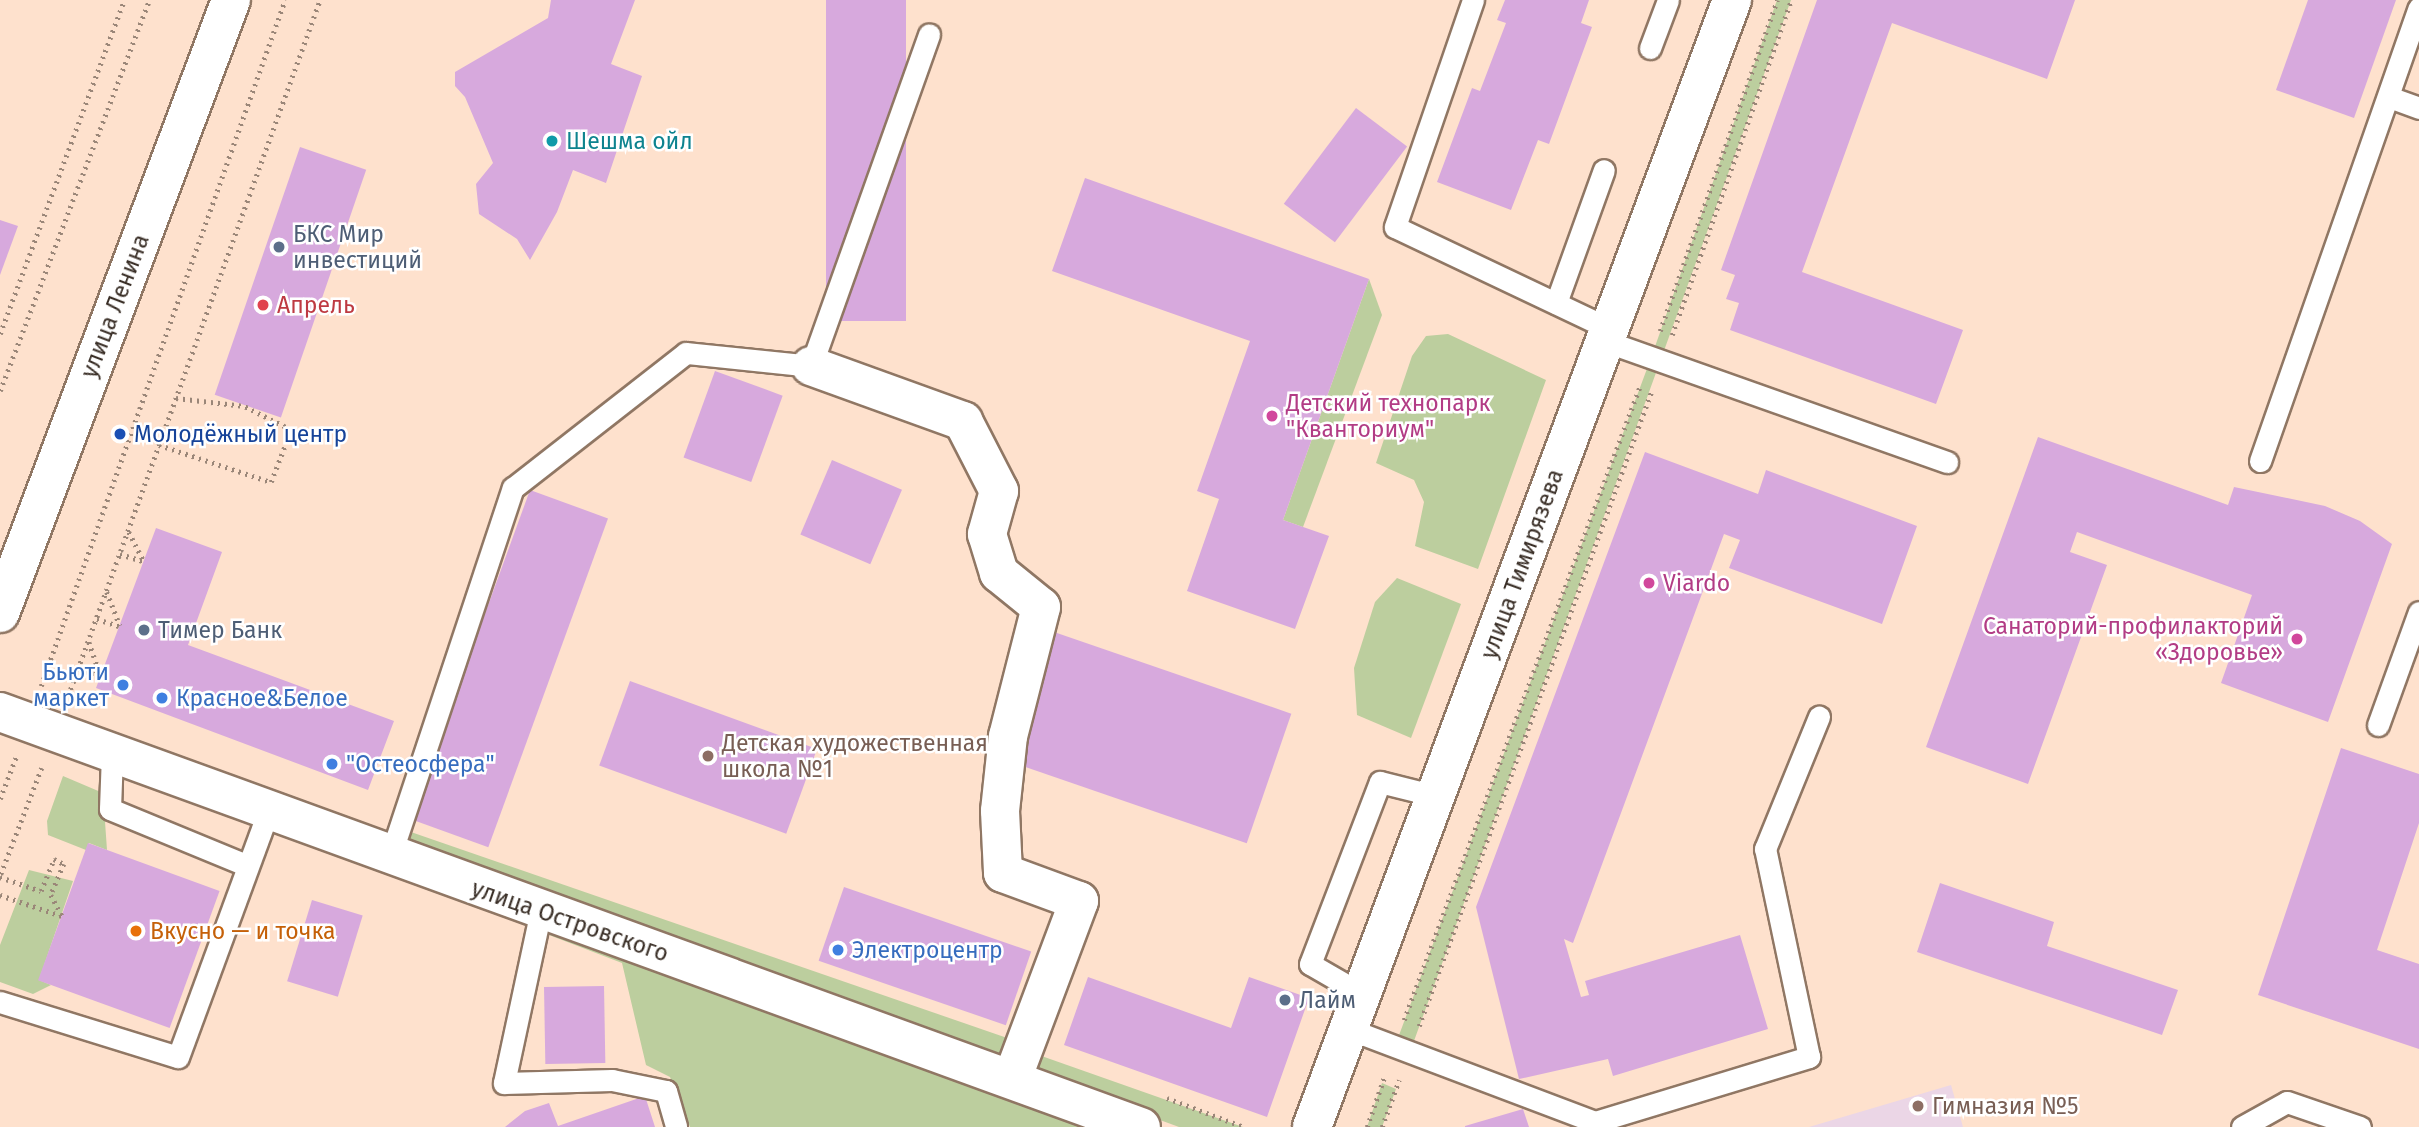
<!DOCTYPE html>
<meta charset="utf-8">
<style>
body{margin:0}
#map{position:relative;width:2419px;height:1127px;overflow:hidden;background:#fee1cd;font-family:"Fira Sans",sans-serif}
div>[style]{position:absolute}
.education>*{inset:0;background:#ebd6e6}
.green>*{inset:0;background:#bcce9e}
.building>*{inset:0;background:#d7a9dd;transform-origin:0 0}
.path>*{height:4.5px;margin-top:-2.25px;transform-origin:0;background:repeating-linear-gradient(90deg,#9a8678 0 2px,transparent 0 7px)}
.roads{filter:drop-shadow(2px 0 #907764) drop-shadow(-2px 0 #907764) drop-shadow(0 2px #907764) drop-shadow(0 -2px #907764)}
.lane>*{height:21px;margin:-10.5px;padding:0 10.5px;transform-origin:10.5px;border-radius:10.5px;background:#fff}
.street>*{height:38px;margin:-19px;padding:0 19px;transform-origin:19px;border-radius:19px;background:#fff}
.secondary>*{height:38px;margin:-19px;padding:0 19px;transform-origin:19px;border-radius:19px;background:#fff}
.dots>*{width:19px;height:19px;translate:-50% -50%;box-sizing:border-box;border:4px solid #fff;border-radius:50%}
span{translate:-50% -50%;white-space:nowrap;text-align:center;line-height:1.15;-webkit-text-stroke:5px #fff;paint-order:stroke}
.culture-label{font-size:23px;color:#0d838f}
.left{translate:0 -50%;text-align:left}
.service-label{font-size:23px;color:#4e5e75}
.health-label{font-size:23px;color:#be3a42}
.street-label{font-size:23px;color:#3a2f27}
.hotel-label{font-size:23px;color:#b23c85}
.right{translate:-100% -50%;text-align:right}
.transit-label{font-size:23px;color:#164399}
.shop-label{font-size:23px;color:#366cbe}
.education-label{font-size:23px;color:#785e54}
.food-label{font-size:23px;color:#c56008}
</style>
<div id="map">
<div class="education">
<div style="clip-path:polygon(1951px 1085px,1963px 1127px,1809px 1127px)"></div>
</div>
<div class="green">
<div style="clip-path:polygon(1777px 0,1791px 0,1410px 1052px,1395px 1046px,1651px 358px)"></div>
<div style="clip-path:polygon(1369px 279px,1382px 315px,1303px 527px,1283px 520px)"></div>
<div style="clip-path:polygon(1448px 334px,1546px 380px,1478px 569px,1415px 546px,1424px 502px,1414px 480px,1376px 463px,1412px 356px,1426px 336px)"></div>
<div style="clip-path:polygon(1397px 578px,1461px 604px,1411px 738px,1357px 715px,1354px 668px,1375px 602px)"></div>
<div style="clip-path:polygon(63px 776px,103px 793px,107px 850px,89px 843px,86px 850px,48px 835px,47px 821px)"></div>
<div style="clip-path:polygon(408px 831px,1013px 1040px,1005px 1063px,401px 848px)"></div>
<div style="clip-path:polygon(29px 870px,73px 881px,39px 980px,51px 985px,33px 994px,0 982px,0 945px)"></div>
<div style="clip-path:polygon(541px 910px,1119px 1127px,690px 1127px,670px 1077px,646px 1065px,622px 963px,536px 930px)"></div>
<div style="clip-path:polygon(1033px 1053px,1243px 1127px,1179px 1127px,1027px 1071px)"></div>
<div style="clip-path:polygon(1382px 1083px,1396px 1089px,1382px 1127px,1367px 1127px)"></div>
</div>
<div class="building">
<div style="clip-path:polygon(551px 0,635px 0,611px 64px,642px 76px,606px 183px,573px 170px,557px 212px,530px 260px,517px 239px,479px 214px,476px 184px,493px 163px,465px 97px,455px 86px,455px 72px,548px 18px)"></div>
<div style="left:826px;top:0;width:80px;height:321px"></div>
<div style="clip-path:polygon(1505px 0,1589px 0,1581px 23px,1592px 27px,1549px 144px,1538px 140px,1511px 210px,1437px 182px,1472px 88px,1480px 91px,1506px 23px,1497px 20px)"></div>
<div style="clip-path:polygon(1817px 0,2075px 0,2047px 79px,1892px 23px,1802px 272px,1963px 330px,1936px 404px,1730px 330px,1739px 303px,1726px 299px,1735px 275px,1721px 270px)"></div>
<div style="clip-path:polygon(2308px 0,2396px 0,2354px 118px,2276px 90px)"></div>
<div style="left:1356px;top:108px;width:64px;height:120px;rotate:37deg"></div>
<div style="left:300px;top:147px;width:70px;height:262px;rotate:19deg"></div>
<div style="clip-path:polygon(1085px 178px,1369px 279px,1283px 520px,1329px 536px,1295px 629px,1187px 591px,1219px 499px,1197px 491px,1250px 341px,1052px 271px)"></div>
<div style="clip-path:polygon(0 220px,18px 226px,0 275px)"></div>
<div style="left:715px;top:371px;width:72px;height:92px;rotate:20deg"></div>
<div style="clip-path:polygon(2038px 437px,2228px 505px,2234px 487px,2325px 506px,2360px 521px,2392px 544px,2328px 722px,2221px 683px,2252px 595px,2077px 532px,2070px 552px,2107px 565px,2028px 784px,1926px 747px)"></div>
<div style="clip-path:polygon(1645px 452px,1758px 494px,1766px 470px,1917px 526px,1882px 624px,1729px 568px,1740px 540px,1724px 534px,1573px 943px,1564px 939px,1581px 997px,1589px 995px,1585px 981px,1740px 935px,1768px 1029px,1613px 1076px,1608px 1059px,1519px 1079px,1476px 907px)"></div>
<div style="left:832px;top:460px;width:76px;height:81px;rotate:23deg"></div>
<div style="left:530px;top:490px;width:83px;height:350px;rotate:20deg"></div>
<div style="clip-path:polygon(156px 528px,222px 552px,188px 645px,394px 721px,368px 790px,96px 688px)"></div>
<div style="left:1054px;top:632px;width:251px;height:137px;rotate:19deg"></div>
<div style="left:630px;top:681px;width:199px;height:90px;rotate:20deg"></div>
<div style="clip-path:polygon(2341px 748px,2419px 774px,2419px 823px,2377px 950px,2419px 964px,2419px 1049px,2258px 995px)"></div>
<div style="left:88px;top:843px;width:140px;height:146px;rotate:20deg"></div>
<div style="clip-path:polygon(1940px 883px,2054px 922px,2047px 946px,2178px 990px,2162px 1035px,1917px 952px)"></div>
<div style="left:844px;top:887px;width:198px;height:78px;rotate:19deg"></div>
<div style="left:312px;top:900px;width:53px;height:85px;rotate:17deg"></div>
<div style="clip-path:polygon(1088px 977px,1231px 1028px,1249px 977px,1309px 998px,1267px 1117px,1064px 1045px)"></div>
<div style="left:604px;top:986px;width:77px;height:60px;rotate:89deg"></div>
<div style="clip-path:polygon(645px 1096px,655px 1127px,505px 1127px,525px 1111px,549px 1103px,558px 1126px)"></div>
<div style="clip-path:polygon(1523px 1109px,1529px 1127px,1465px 1127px,1465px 1126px)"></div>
</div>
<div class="path">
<div style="left:1660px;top:331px;width:351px;rotate:-70.5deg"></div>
<div style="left:0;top:334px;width:356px;rotate:-69.6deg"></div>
<div style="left:1672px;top:335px;width:356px;rotate:-70.4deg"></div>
<div style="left:0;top:391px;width:418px;rotate:-69.1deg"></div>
<div style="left:176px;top:398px;width:69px;rotate:6.6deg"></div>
<div style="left:159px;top:445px;width:118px;rotate:18.3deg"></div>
<div style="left:271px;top:482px;width:56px;rotate:-69deg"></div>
<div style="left:291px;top:430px;width:54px;rotate:-153.4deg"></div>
<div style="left:129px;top:532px;width:33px;rotate:63deg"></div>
<div style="left:120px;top:554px;width:24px;rotate:17deg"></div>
<div style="left:107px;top:592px;width:36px;rotate:69deg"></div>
<div style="left:97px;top:619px;width:23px;rotate:18deg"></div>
<div style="left:89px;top:642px;width:36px;rotate:71deg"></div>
<div style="left:79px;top:669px;width:22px;rotate:18deg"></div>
<div style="left:41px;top:686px;width:728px;rotate:-70.42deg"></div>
<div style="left:68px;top:696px;width:740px;rotate:-70.1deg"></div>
<div style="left:42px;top:768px;width:117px;rotate:111.1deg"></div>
<div style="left:0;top:877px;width:43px;rotate:18.9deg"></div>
<div style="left:41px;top:891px;width:35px;rotate:-68deg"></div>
<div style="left:54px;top:859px;width:11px;rotate:27deg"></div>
<div style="left:64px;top:864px;width:34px;rotate:113deg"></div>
<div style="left:51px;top:895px;width:24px;rotate:62deg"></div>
<div style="left:0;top:799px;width:45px;rotate:-69.1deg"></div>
<div style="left:0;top:895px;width:65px;rotate:18.7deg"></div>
<div style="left:1404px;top:1020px;width:676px;rotate:-69.58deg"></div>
<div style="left:1419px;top:1026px;width:677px;rotate:-69.88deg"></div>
<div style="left:1167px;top:1098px;width:82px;rotate:20.6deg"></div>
<div style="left:1367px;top:1127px;width:55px;rotate:-70.9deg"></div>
<div style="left:1382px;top:1127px;width:50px;rotate:-70.1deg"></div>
</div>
<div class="roads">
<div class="lane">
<div style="left:1473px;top:0;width:240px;rotate:109deg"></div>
<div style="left:1395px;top:227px;width:238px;rotate:25.4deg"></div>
<div style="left:1650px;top:48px;width:51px;rotate:-69.4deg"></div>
<div style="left:2389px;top:97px;width:32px;rotate:20deg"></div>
<div style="left:1556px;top:303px;width:141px;rotate:-70.2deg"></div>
<div style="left:1605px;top:341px;width:363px;rotate:19.5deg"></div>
<div style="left:2260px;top:461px;width:480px;rotate:-70.7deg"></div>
<div style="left:2378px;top:725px;width:120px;rotate:-70.1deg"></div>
<div style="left:112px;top:754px;width:55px;rotate:92.1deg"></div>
<div style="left:110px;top:809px;width:149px;rotate:22.4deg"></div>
<div style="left:390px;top:857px;width:389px;rotate:-71.6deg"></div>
<div style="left:513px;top:488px;width:219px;rotate:-38deg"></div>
<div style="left:686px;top:353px;width:126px;rotate:5.9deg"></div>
<div style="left:811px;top:366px;width:352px;rotate:-70.4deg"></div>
<div style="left:541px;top:910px;width:177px;rotate:102.1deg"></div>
<div style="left:504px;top:1083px;width:108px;rotate:-1.6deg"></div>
<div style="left:612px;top:1080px;width:55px;rotate:11.5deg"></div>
<div style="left:666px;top:1091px;width:37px;rotate:74deg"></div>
<div style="left:1362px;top:994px;width:60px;rotate:-150deg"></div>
<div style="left:1310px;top:964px;width:195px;rotate:-69deg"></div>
<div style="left:1380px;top:782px;width:58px;rotate:14deg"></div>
<div style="left:0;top:1002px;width:186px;rotate:17.2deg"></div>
<div style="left:178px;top:1057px;width:261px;rotate:-69.8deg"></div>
<div style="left:1349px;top:1029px;width:263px;rotate:20.7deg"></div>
<div style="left:1595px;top:1122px;width:224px;rotate:-16.9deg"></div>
<div style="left:1809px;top:1057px;width:213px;rotate:-101.9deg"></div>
<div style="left:1765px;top:849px;width:143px;rotate:-67.8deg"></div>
<div style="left:2242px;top:1127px;width:51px;rotate:-29.1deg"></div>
<div style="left:2287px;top:1102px;width:77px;rotate:18.9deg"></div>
</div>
<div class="street">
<div style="left:811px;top:366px;width:162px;rotate:19.9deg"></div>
<div style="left:963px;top:421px;width:79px;rotate:62.8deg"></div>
<div style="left:999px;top:491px;width:45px;rotate:105.6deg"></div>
<div style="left:987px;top:534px;width:41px;rotate:72.9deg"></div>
<div style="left:999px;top:573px;width:54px;rotate:39deg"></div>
<div style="left:1041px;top:607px;width:133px;rotate:104.3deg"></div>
<div style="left:1008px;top:736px;width:75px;rotate:96.1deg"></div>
<div style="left:1000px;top:811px;width:62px;rotate:87.2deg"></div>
<div style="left:1003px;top:873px;width:81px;rotate:20.2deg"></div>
<div style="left:1079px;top:901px;width:190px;rotate:110.6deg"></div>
<div style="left:0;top:712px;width:1214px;rotate:19.99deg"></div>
</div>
<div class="secondary">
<div style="left:0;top:613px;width:655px;rotate:-69.35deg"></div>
<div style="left:1312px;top:1127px;width:1203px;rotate:-69.56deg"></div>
</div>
</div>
<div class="dots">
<div style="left:552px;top:141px;background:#0f9aa8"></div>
<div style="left:279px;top:247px;background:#5c6f8a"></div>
<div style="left:263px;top:305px;background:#e0444e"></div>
<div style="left:1272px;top:416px;background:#d1479c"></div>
<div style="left:120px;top:434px;background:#1a4fb4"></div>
<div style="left:1649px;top:583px;background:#d1479c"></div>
<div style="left:144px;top:630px;background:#5c6f8a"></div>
<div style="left:2297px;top:639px;background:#d1479c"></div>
<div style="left:123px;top:685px;background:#3f7fe0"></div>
<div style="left:162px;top:698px;background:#3f7fe0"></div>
<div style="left:708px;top:756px;background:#8d6e63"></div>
<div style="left:332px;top:764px;background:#3f7fe0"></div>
<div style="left:136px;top:931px;background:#e8710a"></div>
<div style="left:838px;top:950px;background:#3f7fe0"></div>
<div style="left:1285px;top:1000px;background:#5c6f8a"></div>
<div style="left:1918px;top:1106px;background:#8d6e63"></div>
</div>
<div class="culture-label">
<span class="left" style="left:566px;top:141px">Шешма ойл</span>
</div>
<div class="service-label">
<span class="left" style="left:293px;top:247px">БКС Мир<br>инвестиций</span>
<span class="left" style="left:158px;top:630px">Тимер Банк</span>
<span class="left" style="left:1299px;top:1000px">Лайм</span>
</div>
<div class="health-label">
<span class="left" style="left:277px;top:305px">Апрель</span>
</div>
<div class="street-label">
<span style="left:115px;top:306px;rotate:-69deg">улица Ленина</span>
<span style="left:1522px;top:564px;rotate:-70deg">улица Тимирязева</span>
<span style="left:570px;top:921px;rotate:19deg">улица Островского</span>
</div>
<div class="hotel-label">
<span class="left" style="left:1286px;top:416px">Детский технопарк<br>"Кванториум"</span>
<span class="left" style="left:1663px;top:583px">Viardo</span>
<span class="right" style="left:2283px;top:639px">Санаторий-профилакторий<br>«Здоровье»</span>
</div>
<div class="transit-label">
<span class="left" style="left:134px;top:434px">Молодёжный центр</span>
</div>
<div class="shop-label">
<span class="right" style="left:109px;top:685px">Бьюти<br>маркет</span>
<span class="left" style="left:176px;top:698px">Красное&amp;Белое</span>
<span class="left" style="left:346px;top:764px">"Остеосфера"</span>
<span class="left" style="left:852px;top:950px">Электроцентр</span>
</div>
<div class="education-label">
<span class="left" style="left:722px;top:756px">Детская художественная<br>школа №1</span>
<span class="left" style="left:1932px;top:1106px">Гимназия №5</span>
</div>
<div class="food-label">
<span class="left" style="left:150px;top:931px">Вкусно — и точка</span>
</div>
</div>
